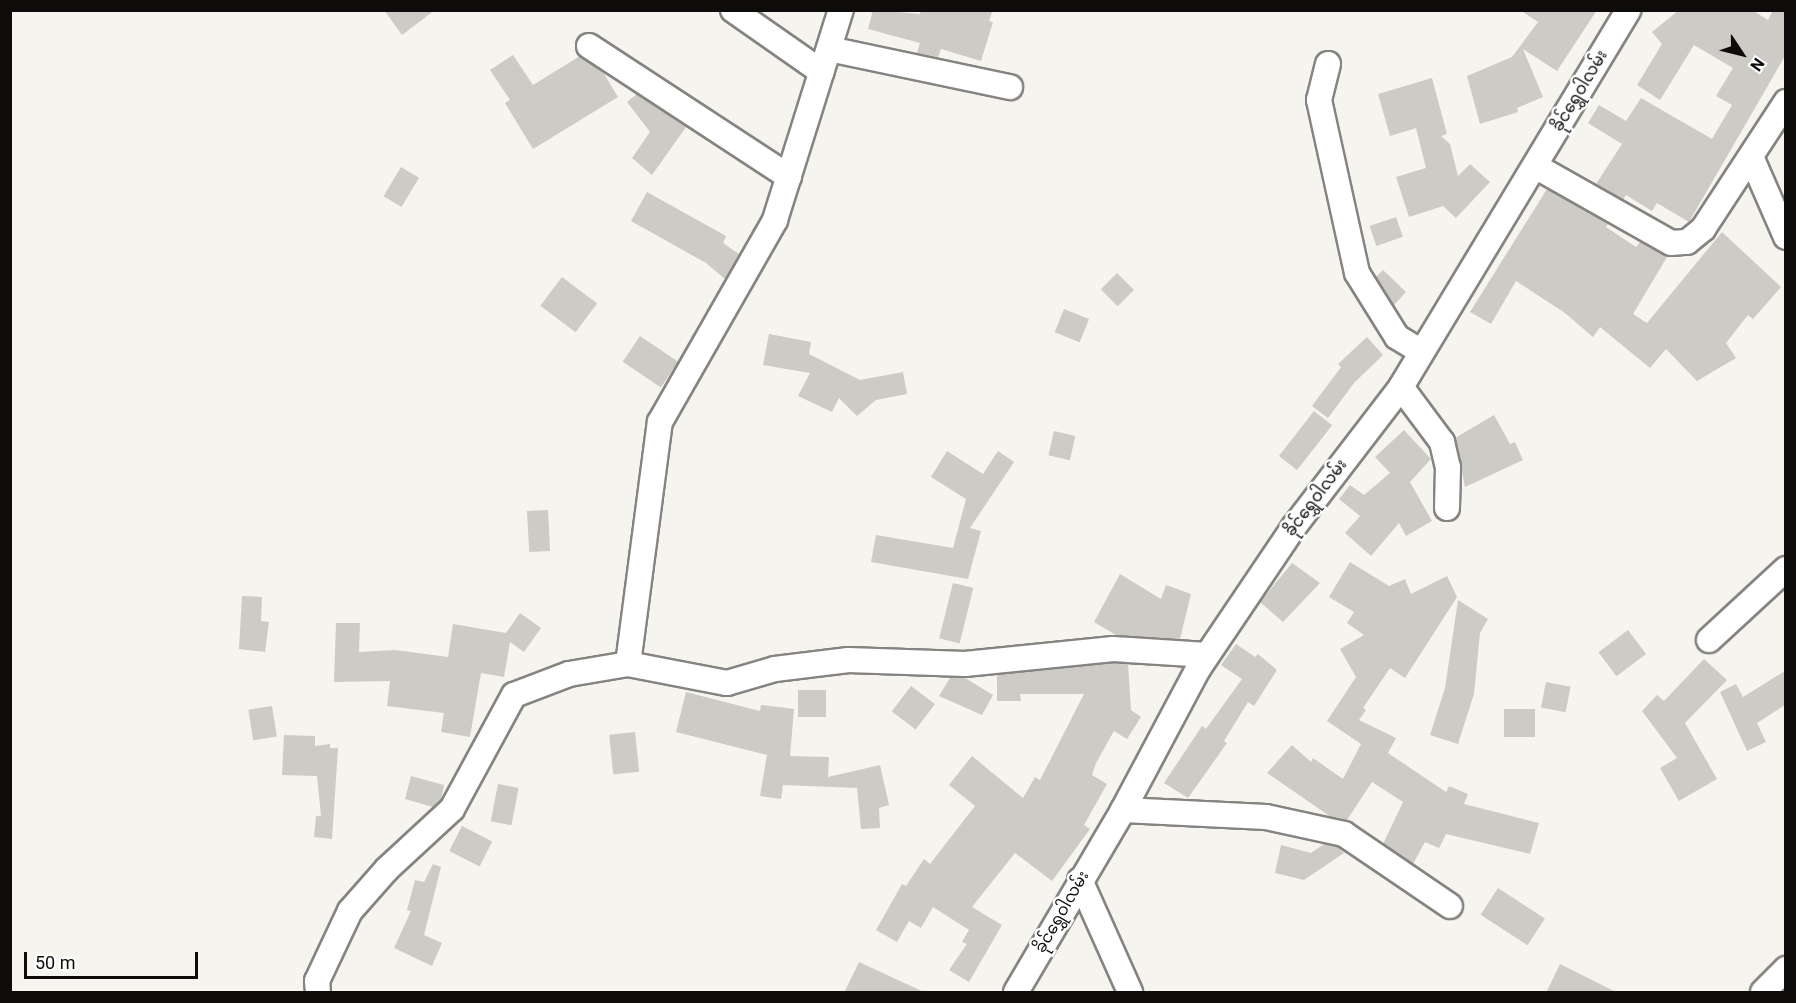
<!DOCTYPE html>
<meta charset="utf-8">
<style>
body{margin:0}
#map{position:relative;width:1796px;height:1003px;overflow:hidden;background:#f5f4ef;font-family:Roboto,"Noto Sans Myanmar",sans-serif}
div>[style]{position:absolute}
.building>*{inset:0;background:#cdcbc6;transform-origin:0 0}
.roads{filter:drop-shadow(2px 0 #868480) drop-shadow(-2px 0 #868480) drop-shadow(0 2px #868480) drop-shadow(0 -2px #868480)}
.minor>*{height:24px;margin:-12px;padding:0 12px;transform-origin:12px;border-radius:12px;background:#fff}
span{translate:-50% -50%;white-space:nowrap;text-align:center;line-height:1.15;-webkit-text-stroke:5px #fff;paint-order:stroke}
.street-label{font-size:16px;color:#0d0c0b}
.frame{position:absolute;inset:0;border:12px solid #0d0c0b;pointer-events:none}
.north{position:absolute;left:1712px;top:24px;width:60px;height:60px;-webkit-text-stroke:4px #fff;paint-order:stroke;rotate:125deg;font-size:16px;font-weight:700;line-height:24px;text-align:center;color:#0d0c0b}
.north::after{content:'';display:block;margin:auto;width:21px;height:27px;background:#0d0c0b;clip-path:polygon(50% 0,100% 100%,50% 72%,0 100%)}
.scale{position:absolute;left:24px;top:952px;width:174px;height:27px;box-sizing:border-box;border:3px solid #0d0c0b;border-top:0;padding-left:8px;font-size:18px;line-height:21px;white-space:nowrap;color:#0d0c0b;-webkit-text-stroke:4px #fff;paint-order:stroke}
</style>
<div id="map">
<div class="building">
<div style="clip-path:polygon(384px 10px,435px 10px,402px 35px)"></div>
<div style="clip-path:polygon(873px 10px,920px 14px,921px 10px,993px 10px,989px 21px,993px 22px,981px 61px,941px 49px,938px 57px,917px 53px,920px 43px,868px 29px)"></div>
<div style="clip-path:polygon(1520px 10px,1597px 10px,1557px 71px,1523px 49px,1543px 97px,1517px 108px,1518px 112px,1480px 124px,1467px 76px,1512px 57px,1538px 22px)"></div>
<div style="clip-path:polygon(1679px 10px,1752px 10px,1768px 20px,1773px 10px,1785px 10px,1785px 56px,1689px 222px,1657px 203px,1652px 211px,1626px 195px,1623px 200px,1596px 184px,1622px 144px,1588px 123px,1599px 105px,1626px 121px,1641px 98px,1712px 139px,1732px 105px,1716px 96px,1733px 68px,1694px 45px,1660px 100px,1637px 85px,1662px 44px,1652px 32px)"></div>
<div style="clip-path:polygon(513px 55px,533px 85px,580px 56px,603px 72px,618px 97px,533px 149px,505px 103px,510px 100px,490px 70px)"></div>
<div style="clip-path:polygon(1432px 78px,1447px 134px,1441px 136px,1450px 144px,1458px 176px,1470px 164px,1490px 182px,1456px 218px,1443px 206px,1409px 217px,1396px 177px,1426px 168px,1416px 128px,1390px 136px,1378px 94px)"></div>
<div style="clip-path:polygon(637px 94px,686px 127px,652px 175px,632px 158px,650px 132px,627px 102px)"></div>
<div style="left:401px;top:167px;width:21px;height:34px;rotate:31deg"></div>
<div style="clip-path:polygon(1547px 189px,1608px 224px,1606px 227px,1636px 247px,1640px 242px,1667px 257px,1633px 314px,1647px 323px,1722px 232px,1781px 287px,1753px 319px,1748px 315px,1726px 343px,1736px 358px,1697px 381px,1666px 349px,1650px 368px,1600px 327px,1593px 337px,1565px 313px,1516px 281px,1491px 324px,1470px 312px)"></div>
<div style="clip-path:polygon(647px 192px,726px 236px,723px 243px,739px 254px,725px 279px,706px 263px,631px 221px)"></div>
<div style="left:1396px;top:217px;width:21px;height:28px;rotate:71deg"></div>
<div style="clip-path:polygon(1383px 270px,1406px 292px,1394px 305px,1376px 277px)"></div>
<div style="left:1117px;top:273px;width:24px;height:23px;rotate:45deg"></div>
<div style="left:562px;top:277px;width:44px;height:36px;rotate:37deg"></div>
<div style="left:1064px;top:309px;width:27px;height:25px;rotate:22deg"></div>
<div style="clip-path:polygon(769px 334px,811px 342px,809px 354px,860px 380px,903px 372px,907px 394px,876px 400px,857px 416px,839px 398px,832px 412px,798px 396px,810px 373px,763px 365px)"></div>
<div style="left:640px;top:336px;width:46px;height:31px;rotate:34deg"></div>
<div style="clip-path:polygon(1367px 337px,1383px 355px,1354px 383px,1328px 418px,1312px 406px,1341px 367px,1338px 364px)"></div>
<div style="left:1314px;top:411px;width:23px;height:57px;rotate:38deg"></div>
<div style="clip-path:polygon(1494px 415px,1510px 444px,1515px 442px,1523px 460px,1465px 487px,1455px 438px)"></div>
<div style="clip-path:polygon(1404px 430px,1431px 459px,1410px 482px,1432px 521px,1406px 536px,1399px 523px,1371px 556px,1345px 533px,1360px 516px,1339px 499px,1350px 485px,1364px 495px,1390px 473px,1375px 457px)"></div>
<div style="left:1054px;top:431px;width:22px;height:25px;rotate:13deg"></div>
<div style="clip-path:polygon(947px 451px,983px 474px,998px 451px,1014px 462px,970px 528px,981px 531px,968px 579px,871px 562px,876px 535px,953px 548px,966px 499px,931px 477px)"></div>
<div style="left:548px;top:510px;width:41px;height:21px;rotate:87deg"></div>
<div style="clip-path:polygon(1350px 562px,1389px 586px,1405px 579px,1411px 594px,1447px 576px,1457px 597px,1405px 678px,1390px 668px,1363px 708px,1366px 710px,1359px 720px,1396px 738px,1388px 753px,1446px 792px,1449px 786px,1468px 794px,1464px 804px,1539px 823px,1530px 854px,1446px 834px,1439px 848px,1425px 842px,1413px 864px,1383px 844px,1403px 802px,1372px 782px,1347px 820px,1331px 817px,1267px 773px,1292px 745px,1311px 762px,1313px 758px,1343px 779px,1361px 744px,1327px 721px,1356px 677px,1340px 649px,1364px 635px,1347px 623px,1354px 612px,1329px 597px)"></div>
<div style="clip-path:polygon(1292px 563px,1320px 583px,1283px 622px,1260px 602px)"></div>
<div style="clip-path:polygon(1120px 574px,1161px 599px,1166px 585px,1191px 594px,1180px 639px,1116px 635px,1094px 622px)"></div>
<div style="left:953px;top:583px;width:21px;height:57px;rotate:14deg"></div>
<div style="clip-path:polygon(242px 596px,262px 597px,261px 621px,269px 622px,265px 652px,239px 649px)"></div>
<div style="clip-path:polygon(1458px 600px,1488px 619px,1480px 633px,1474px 694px,1458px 744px,1430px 735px,1445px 688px)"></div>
<div style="clip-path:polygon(520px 613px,541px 628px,524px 652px,510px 642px,504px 677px,481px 673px,470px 737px,441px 732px,444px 713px,387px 706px,390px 681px,334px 682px,336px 623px,360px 623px,359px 652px,395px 650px,448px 657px,453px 624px,506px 633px)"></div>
<div style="left:1628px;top:630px;width:30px;height:37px;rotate:53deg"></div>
<div style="clip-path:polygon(1236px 644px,1255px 657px,1258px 654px,1277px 670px,1254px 706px,1248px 702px,1224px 741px,1227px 743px,1188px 798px,1164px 783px,1202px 726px,1206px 729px,1242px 679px,1221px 665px)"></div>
<div style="clip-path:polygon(1704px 659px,1727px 680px,1685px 723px,1717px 779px,1679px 801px,1660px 768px,1677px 758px,1642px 711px,1657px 695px,1664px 701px)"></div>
<div style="clip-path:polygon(1113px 663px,1128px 664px,1131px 710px,1141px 717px,1127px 739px,1114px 731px,1096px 763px,1092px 775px,1107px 784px,1084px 825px,1090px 829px,1052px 881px,1015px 853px,972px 907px,1002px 925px,969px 982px,949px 970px,967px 944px,962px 942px,969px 930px,933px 907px,921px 928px,909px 921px,897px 942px,876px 930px,902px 884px,906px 886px,924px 859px,930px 864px,975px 806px,949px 785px,972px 756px,1023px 798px,1035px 777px,1040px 780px,1084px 694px,1020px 694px,1021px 701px,997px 701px,997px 675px)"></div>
<div style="clip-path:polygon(1785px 671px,1785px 705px,1757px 723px,1766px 742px,1747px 751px,1720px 692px,1736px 684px,1743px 697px)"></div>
<div style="clip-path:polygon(950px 678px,965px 678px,993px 695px,982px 715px,939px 696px)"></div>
<div style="left:1546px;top:682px;width:25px;height:26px;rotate:11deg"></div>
<div style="left:911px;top:686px;width:30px;height:32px;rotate:37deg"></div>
<div style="left:798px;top:690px;width:28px;height:27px"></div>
<div style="clip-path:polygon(686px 692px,760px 711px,761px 705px,794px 709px,790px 756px,829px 757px,828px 777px,880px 765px,889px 805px,879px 808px,880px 828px,861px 829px,857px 788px,783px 785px,781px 799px,760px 796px,767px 755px,676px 732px)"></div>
<div style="left:272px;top:706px;width:31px;height:24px;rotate:81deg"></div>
<div style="left:1504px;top:709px;width:31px;height:28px"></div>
<div style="left:635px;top:732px;width:40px;height:26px;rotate:84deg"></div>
<div style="clip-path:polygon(284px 735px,315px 736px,315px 746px,330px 744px,330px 748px,338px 748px,332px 839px,314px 837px,316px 816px,321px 816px,317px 776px,282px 775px)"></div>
<div style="clip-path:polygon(411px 776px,444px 785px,441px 800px,433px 807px,405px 799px)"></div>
<div style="left:498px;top:784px;width:21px;height:38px;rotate:11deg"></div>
<div style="left:462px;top:826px;width:34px;height:28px;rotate:27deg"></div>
<div style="clip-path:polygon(1324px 844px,1338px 847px,1344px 853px,1304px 880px,1275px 873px,1281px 845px,1311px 853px)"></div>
<div style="clip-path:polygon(433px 864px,441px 867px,424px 935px,442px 943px,432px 966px,394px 948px,411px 911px,407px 910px,415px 880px,424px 882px)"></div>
<div style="left:1498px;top:888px;width:56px;height:32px;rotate:33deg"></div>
<div style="clip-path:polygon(859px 962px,926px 993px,844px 993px)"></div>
<div style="clip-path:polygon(1560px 964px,1618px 993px,1546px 993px)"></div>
</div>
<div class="roads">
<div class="minor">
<div style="left:733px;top:10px;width:108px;rotate:34.9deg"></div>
<div style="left:589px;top:46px;width:239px;rotate:33.2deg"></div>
<div style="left:829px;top:49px;width:185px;rotate:11.9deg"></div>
<div style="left:1328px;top:64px;width:37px;rotate:104deg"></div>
<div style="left:1319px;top:100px;width:177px;rotate:77.6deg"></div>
<div style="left:1357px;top:273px;width:75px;rotate:58deg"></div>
<div style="left:1397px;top:337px;width:29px;rotate:31deg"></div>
<div style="left:1752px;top:159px;width:85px;rotate:66.4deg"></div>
<div style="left:1535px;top:166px;width:156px;rotate:29.5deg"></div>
<div style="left:1671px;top:243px;width:16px;rotate:-4deg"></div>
<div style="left:1687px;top:242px;width:21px;rotate:-39deg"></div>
<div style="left:1703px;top:229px;width:152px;rotate:-56.8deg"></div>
<div style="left:1401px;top:387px;width:69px;rotate:53.3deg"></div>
<div style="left:1442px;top:442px;width:26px;rotate:77deg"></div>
<div style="left:1448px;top:467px;width:41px;rotate:91.4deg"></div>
<div style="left:1709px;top:640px;width:105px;rotate:-42.7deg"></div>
<div style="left:628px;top:664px;width:244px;rotate:-82.5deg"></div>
<div style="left:660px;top:422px;width:232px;rotate:-60.3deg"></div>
<div style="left:775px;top:220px;width:220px;rotate:-72.6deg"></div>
<div style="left:1123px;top:810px;width:143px;rotate:2.8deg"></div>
<div style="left:1266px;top:817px;width:80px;rotate:12.3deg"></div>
<div style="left:1344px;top:834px;width:128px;rotate:34.2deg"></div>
<div style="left:1080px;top:880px;width:123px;rotate:65.9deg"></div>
<div style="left:318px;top:992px;width:11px;rotate:-95deg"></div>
<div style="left:317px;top:981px;width:77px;rotate:-64.8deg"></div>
<div style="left:350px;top:911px;width:56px;rotate:-48.6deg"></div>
<div style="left:387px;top:869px;width:88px;rotate:-42.7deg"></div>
<div style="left:452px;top:809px;width:130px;rotate:-61.5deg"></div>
<div style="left:514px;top:695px;width:59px;rotate:-20.9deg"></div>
<div style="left:569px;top:674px;width:60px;rotate:-9.6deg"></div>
<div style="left:628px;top:664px;width:101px;rotate:10.9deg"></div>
<div style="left:727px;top:683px;width:50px;rotate:-16.3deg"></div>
<div style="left:775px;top:669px;width:74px;rotate:-7deg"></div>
<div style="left:848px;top:660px;width:117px;rotate:2deg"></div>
<div style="left:965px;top:664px;width:149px;rotate:-5.8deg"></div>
<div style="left:1113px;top:649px;width:94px;rotate:3.7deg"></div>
<div style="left:1016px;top:992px;width:211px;rotate:-59.5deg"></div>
<div style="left:1123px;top:810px;width:160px;rotate:-62deg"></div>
<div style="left:1198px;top:669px;width:170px;rotate:-56deg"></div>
<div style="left:1293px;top:528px;width:178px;rotate:-52.5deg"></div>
<div style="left:1401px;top:387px;width:440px;rotate:-58.9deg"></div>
<div style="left:1763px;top:992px;width:33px;rotate:-45deg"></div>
</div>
</div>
<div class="street-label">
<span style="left:1580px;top:91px;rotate:-59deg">ခိုင်ရွှေဝါလမ်း</span>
<span style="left:1316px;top:498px;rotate:-53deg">ခိုင်ရွှေဝါလမ်း</span>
<span style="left:1062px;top:912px;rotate:-60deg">ခိုင်ရွှေဝါလမ်း</span>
</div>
<div class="frame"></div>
<div class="north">N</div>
<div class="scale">50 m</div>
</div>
